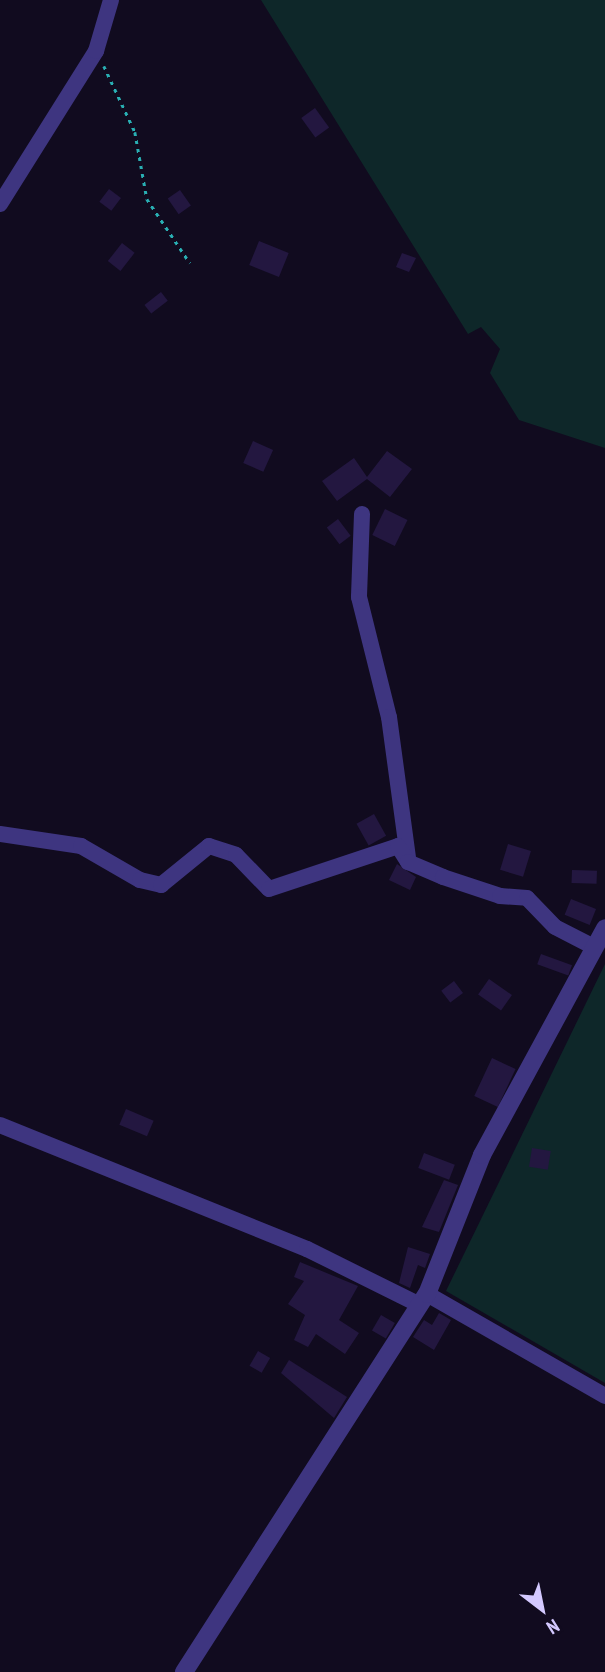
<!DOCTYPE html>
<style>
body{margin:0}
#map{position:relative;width:605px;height:1672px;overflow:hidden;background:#110b1f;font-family:"PT Sans Narrow",sans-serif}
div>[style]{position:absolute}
.green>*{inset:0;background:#0e2729}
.building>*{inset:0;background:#231740;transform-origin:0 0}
.path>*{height:2.5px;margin-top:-1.25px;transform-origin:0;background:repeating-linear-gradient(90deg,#29afb3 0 3.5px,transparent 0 8.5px)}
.minor>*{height:16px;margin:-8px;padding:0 8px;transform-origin:8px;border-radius:8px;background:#3e3580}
.tertiary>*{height:18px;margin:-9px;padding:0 9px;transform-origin:9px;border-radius:9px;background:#3e3580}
span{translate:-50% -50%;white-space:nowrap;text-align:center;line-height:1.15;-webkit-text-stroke:7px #110b1f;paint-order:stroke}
.north{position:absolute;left:507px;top:1574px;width:70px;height:70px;-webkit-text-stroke:5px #110b1f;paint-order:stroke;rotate:148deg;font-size:19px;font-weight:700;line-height:28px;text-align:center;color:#d4c9ff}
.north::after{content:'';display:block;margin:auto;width:24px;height:32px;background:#d4c9ff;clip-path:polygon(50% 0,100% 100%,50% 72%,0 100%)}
</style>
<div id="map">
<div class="green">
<div style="clip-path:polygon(261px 0,605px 0,605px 448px,519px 420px,490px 373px,500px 349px,481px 327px,468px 334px)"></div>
<div style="clip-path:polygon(605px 964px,605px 1383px,446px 1291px)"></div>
</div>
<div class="building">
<div style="left:315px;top:108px;width:24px;height:17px;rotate:54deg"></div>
<div style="left:109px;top:189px;width:15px;height:16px;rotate:37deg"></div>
<div style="left:180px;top:190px;width:19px;height:15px;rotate:55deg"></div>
<div style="left:259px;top:241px;width:32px;height:26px;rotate:22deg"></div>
<div style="left:122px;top:243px;width:16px;height:23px;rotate:38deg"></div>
<div style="clip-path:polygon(402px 253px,416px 258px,409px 272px,396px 267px)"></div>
<div style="left:161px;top:292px;width:11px;height:21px;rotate:52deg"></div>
<div style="left:253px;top:441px;width:22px;height:24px;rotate:24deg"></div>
<div style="clip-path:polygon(387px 451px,412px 469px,390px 497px,367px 479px,337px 501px,322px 481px,354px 458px,367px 477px)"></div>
<div style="left:385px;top:509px;width:25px;height:29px;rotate:26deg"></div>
<div style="left:338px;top:519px;width:21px;height:14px;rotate:53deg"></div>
<div style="left:374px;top:814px;width:25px;height:20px;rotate:61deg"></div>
<div style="left:508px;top:844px;width:24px;height:27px;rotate:17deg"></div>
<div style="clip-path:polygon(397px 864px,416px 877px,410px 890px,389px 880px)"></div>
<div style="left:572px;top:870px;width:25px;height:13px;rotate:2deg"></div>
<div style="left:571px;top:899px;width:27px;height:17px;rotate:22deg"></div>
<div style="left:541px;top:954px;width:33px;height:11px;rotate:20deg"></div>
<div style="left:489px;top:979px;width:28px;height:19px;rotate:35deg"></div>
<div style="left:454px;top:981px;width:15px;height:16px;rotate:53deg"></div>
<div style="left:492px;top:1058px;width:26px;height:42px;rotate:25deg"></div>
<div style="left:126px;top:1109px;width:30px;height:17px;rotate:23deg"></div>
<div style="left:532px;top:1148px;width:19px;height:19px;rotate:9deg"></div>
<div style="left:424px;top:1153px;width:33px;height:16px;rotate:21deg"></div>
<div style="clip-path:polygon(444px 1180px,458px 1185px,439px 1232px,422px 1227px)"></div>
<div style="clip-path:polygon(408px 1247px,430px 1254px,425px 1268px,418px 1265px,410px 1288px,399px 1283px)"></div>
<div style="clip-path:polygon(300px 1262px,358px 1286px,339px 1320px,359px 1333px,345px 1354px,316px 1334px,308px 1347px,294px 1340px,305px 1315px,288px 1304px,304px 1281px,294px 1277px)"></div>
<div style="clip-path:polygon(439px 1313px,451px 1320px,434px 1350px,413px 1337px,424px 1320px,432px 1325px)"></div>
<div style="left:381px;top:1315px;width:16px;height:18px;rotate:30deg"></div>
<div style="left:258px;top:1351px;width:14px;height:17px;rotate:30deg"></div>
<div style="clip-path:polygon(289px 1360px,347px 1397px,334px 1418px,281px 1373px)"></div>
</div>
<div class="path">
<div style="left:104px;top:66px;width:73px;rotate:64.8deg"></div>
<div style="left:135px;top:132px;width:68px;rotate:79.8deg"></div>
<div style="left:147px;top:199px;width:77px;rotate:56.1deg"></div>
</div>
<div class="minor">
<div style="left:0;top:204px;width:181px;rotate:-57.9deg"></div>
<div style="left:96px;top:51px;width:53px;rotate:-73.6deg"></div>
<div style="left:362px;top:514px;width:83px;rotate:92.1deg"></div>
<div style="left:359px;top:597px;width:124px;rotate:76deg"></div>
<div style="left:389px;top:717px;width:141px;rotate:82.3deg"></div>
<div style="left:0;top:834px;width:82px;rotate:8.4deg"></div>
<div style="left:81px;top:846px;width:68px;rotate:30deg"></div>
<div style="left:140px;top:880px;width:22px;rotate:13deg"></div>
<div style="left:161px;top:885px;width:62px;rotate:-39.1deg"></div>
<div style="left:209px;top:846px;width:28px;rotate:18deg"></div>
<div style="left:236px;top:855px;width:47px;rotate:45.9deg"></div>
<div style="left:269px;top:889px;width:136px;rotate:-18.4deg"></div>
<div style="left:398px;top:846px;width:19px;rotate:58deg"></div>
<div style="left:408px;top:862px;width:38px;rotate:23deg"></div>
<div style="left:443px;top:877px;width:60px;rotate:18.4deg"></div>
<div style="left:500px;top:896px;width:27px;rotate:4deg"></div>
<div style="left:527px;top:898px;width:40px;rotate:46deg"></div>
<div style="left:555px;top:927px;width:44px;rotate:27.1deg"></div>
<div style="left:0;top:1125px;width:331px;rotate:22deg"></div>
<div style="left:307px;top:1249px;width:126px;rotate:26.4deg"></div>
<div style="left:427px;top:1294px;width:205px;rotate:29.8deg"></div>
</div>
<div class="tertiary">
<div style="left:184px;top:1672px;width:449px;rotate:-57.3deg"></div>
<div style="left:427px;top:1294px;width:149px;rotate:-68.4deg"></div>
<div style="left:482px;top:1155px;width:258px;rotate:-61.5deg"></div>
</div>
<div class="north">N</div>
</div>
